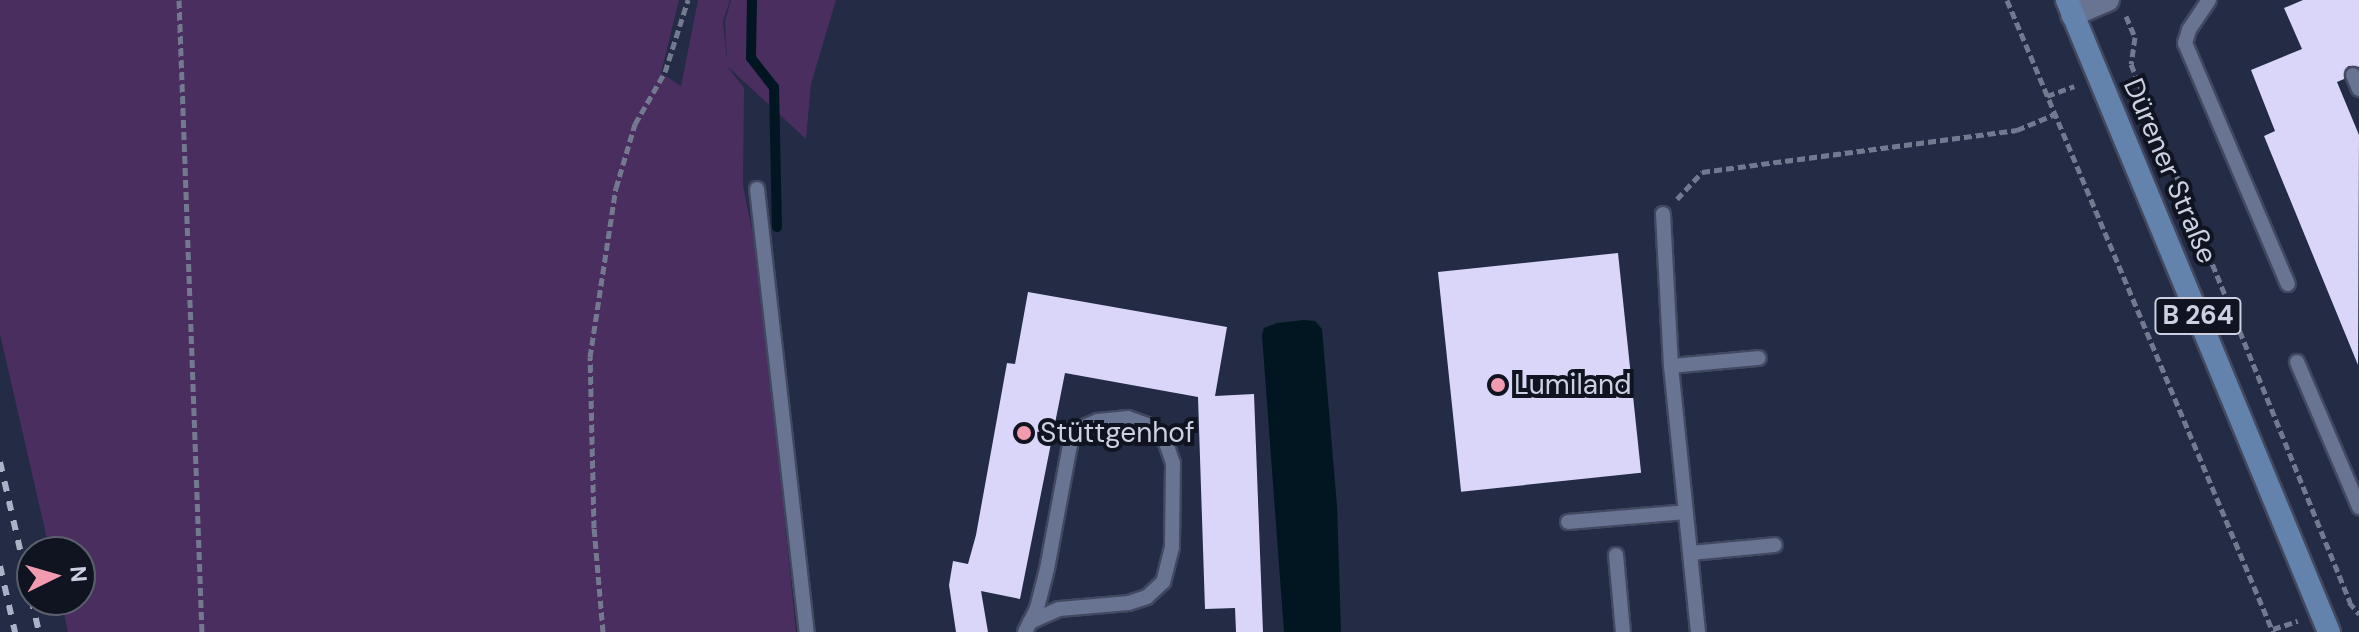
<!DOCTYPE html>
<meta charset="utf-8">
<style>
body{margin:0}
#map{position:relative;width:2359px;height:632px;overflow:hidden;background:#232b45;font-family:"DM Sans",sans-serif}
div>[style]{position:absolute}
.green>*{inset:0;background:#492e5f}
.water>*{inset:0;background:#011621}
.stream>*{height:10px;margin:-5px;padding:0 5px;transform-origin:5px;border-radius:5px;background:#011621}
.building>*{inset:0;background:#d9d6fa;transform-origin:0 0}
.path>*{height:5px;margin-top:-2.5px;transform-origin:0;background:repeating-linear-gradient(90deg,#737a90 0 8px,transparent 0 12px)}
.roads{filter:drop-shadow(2px 0 #41485f) drop-shadow(-2px 0 #41485f) drop-shadow(0 2px #41485f) drop-shadow(0 -2px #41485f)}
.service>*{height:14px;margin:-7px;padding:0 7px;transform-origin:7px;border-radius:7px;background:#697392}
.minor>*{height:22px;margin:-11px;padding:0 11px;transform-origin:11px;border-radius:11px;background:#697392}
.primary>*{height:22px;margin:-11px;padding:0 11px;transform-origin:11px;border-radius:11px;background:#6483ac}
.rail>*{height:6px;margin-top:-3px;transform-origin:0;background:repeating-linear-gradient(90deg,#acb2c6 0 10px,transparent 0 20px)}
.dots>*{width:22px;height:22px;translate:-50% -50%;box-sizing:border-box;border:4px solid #101420;border-radius:50%}
span{translate:-50% -50%;white-space:nowrap;text-align:center;line-height:1.15;-webkit-text-stroke:8px #101420;paint-order:stroke}
.shield-label span{padding:2px 6px;background:#101420;border:2px solid;border-radius:6px;-webkit-text-stroke-width:0}
.shield-label{font-size:26px;color:#cbd1e3;font-weight:700}
.street-label{font-size:28px;color:#cbd1e3}
.poi-label{font-size:28px;color:#cbd1e3}
.left{translate:0 -50%;text-align:left}
.north{position:absolute;left:16px;top:536px;width:80px;height:80px;box-sizing:border-box;background:#101420;border:2px solid #5b606e;border-radius:50%;rotate:85deg;font-size:22px;font-weight:700;line-height:32px;text-align:center;color:#cbd1e3}
.north::after{content:'';display:block;margin:auto;width:28px;height:36px;background:#f29aae;clip-path:polygon(50% 0,100% 100%,50% 72%,0 100%)}
</style>
<div id="map">
<div class="green">
<div style="clip-path:polygon(0 0,679px 0,661px 73px,681px 86px,698px 0,730px 0,723px 21px,727px 61px,725px 21px,731px 0,836px 0,811px 84px,806px 139px,727px 66px,744px 88px,743px 186px,759px 263px,796px 632px,68px 632px,61px 600px,80px 600px,80px 552px,50px 552px,0 334px)"></div>
</div>
<div class="water">
<div style="clip-path:polygon(1304px 320px,1315px 321px,1322px 329px,1337px 506px,1341px 632px,1284px 632px,1262px 335px,1264px 328px,1277px 323px)"></div>
</div>
<div class="stream">
<div style="left:752px;top:0;width:58px;rotate:91deg"></div>
<div style="left:751px;top:58px;width:37px;rotate:52deg"></div>
<div style="left:774px;top:87px;width:140px;rotate:88.8deg"></div>
</div>
<div class="building">
<div style="clip-path:polygon(2303px 0,2359px 0,2359px 67px,2348px 66px,2344px 79px,2337px 82px,2359px 135px,2358px 365px,2264px 136px,2275px 131px,2251px 70px,2302px 49px,2284px 8px)"></div>
<div style="left:1618px;top:253px;width:221px;height:181px;rotate:84deg"></div>
<div style="clip-path:polygon(1028px 292px,1227px 327px,1215px 396px,1254px 394px,1263px 632px,1236px 632px,1235px 608px,1205px 609px,1198px 397px,1065px 373px,1020px 599px,981px 591px,988px 632px,956px 632px,949px 585px,953px 561px,968px 564px,976px 535px,1007px 363px,1015px 364px)"></div>
</div>
<div class="path">
<div style="left:179px;top:0;width:632px;rotate:87.92deg"></div>
<div style="left:2007px;top:0;width:686px;rotate:67.17deg"></div>
<div style="left:2126px;top:16px;width:23px;rotate:67deg"></div>
<div style="left:2135px;top:37px;width:27px;rotate:98deg"></div>
<div style="left:2131px;top:64px;width:581px;rotate:67.85deg"></div>
<div style="left:2047px;top:96px;width:29px;rotate:-20deg"></div>
<div style="left:1677px;top:199px;width:37px;rotate:-47deg"></div>
<div style="left:1702px;top:172px;width:318px;rotate:-7.6deg"></div>
<div style="left:2017px;top:130px;width:41px;rotate:-22.8deg"></div>
<div style="left:2349px;top:602px;width:16px;rotate:50deg"></div>
<div style="left:2273px;top:629px;width:26px;rotate:-18deg"></div>
<div style="left:603px;top:632px;width:104px;rotate:-94.9deg"></div>
<div style="left:594px;top:528px;width:171px;rotate:-91.3deg"></div>
<div style="left:590px;top:357px;width:171px;rotate:-81.3deg"></div>
<div style="left:616px;top:188px;width:67px;rotate:-73.5deg"></div>
<div style="left:635px;top:124px;width:60px;rotate:-60deg"></div>
<div style="left:665px;top:72px;width:76px;rotate:-72.3deg"></div>
</div>
<div class="roads">
<div class="service">
<div style="left:2209px;top:0;width:36px;rotate:124deg"></div>
<div style="left:2189px;top:30px;width:14px;rotate:107deg"></div>
<div style="left:2185px;top:43px;width:262px;rotate:66.9deg"></div>
<div style="left:2353px;top:75px;width:15px;rotate:67deg"></div>
<div style="left:757px;top:189px;width:446px;rotate:83.6deg"></div>
<div style="left:1663px;top:214px;width:152px;rotate:87deg"></div>
<div style="left:1671px;top:366px;width:267px;rotate:84.2deg"></div>
<div style="left:2297px;top:362px;width:158px;rotate:66.8deg"></div>
<div style="left:1671px;top:366px;width:88px;rotate:-5.2deg"></div>
<div style="left:1568px;top:522px;width:118px;rotate:-4.8deg"></div>
<div style="left:1691px;top:553px;width:84px;rotate:-5.4deg"></div>
<div style="left:1616px;top:555px;width:77px;rotate:84.8deg"></div>
<div style="left:1025px;top:632px;width:27px;rotate:-63deg"></div>
<div style="left:1037px;top:608px;width:40px;rotate:-75.6deg"></div>
<div style="left:1047px;top:569px;width:132px;rotate:-79.5deg"></div>
<div style="left:1071px;top:439px;width:13px;rotate:-51deg"></div>
<div style="left:1079px;top:429px;width:21px;rotate:-23deg"></div>
<div style="left:1098px;top:421px;width:30px;rotate:-6deg"></div>
<div style="left:1128px;top:418px;width:23px;rotate:20deg"></div>
<div style="left:1150px;top:426px;width:21px;rotate:43deg"></div>
<div style="left:1165px;top:440px;width:24px;rotate:71deg"></div>
<div style="left:1173px;top:463px;width:84px;rotate:90.7deg"></div>
<div style="left:1172px;top:547px;width:36px;rotate:104deg"></div>
<div style="left:1163px;top:582px;width:22px;rotate:137deg"></div>
<div style="left:1147px;top:597px;width:19px;rotate:162deg"></div>
<div style="left:1129px;top:603px;width:70px;rotate:175.1deg"></div>
<div style="left:1059px;top:609px;width:32px;rotate:156deg"></div>
</div>
<div class="minor">
<div style="left:2072px;top:15px;width:39px;rotate:-23deg"></div>
</div>
<div class="primary">
<div style="left:2067px;top:0;width:684px;rotate:67.48deg"></div>
</div>
</div>
<div class="rail">
<div style="left:0;top:462px;width:174px;rotate:77.1deg"></div>
<div style="left:0;top:566px;width:68px;rotate:77.2deg"></div>
</div>
<div class="dots">
<div style="left:1498px;top:385px;background:#f29aae"></div>
<div style="left:1024px;top:433px;background:#f29aae"></div>
</div>
<div class="shield-label">
<span style="left:2198px;top:316px">B 264</span>
</div>
<div class="street-label">
<span style="left:2170px;top:171px;rotate:67deg">Dürener Straße</span>
</div>
<div class="poi-label">
<span class="left" style="left:1514px;top:385px">Lumiland</span>
<span class="left" style="left:1040px;top:433px">Stüttgenhof</span>
</div>
<div class="north">N</div>
</div>
